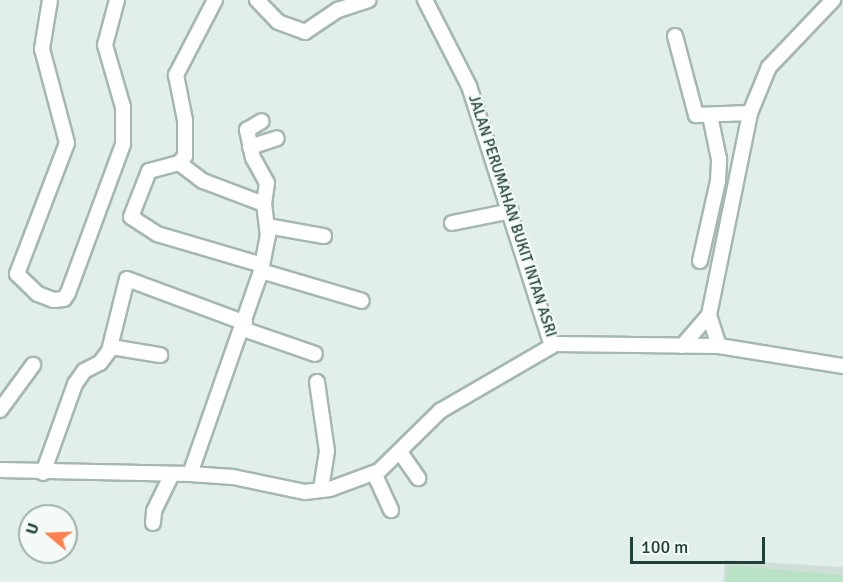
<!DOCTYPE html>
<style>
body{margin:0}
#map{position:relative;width:843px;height:582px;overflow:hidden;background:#e2eee9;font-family:Signika,sans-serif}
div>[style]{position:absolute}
.built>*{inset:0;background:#d0ded8}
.green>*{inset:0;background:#b8e1c5}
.roads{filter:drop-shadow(2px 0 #a4b7b1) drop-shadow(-2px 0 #a4b7b1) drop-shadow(0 2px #a4b7b1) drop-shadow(0 -2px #a4b7b1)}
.minor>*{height:14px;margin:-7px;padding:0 7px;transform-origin:7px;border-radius:7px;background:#fff}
span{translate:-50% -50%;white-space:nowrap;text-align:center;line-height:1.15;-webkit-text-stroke:4.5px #f3faf7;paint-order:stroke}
.street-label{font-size:15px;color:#204139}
.north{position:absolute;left:18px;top:504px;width:60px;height:60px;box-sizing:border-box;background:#f3faf7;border:2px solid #9fb0ab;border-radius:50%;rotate:289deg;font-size:16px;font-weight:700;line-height:24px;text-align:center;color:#204139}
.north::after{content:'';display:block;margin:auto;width:21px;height:27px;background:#ff814f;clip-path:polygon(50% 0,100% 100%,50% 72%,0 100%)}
.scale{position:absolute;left:630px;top:537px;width:135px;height:27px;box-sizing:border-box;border:3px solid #204139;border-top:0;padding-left:8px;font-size:18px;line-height:21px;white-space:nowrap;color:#204139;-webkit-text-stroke:4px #f3faf7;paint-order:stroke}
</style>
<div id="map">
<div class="built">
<div style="clip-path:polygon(725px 560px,843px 567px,843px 582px,723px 582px)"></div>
</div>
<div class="green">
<div style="clip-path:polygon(728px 565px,843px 575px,843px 582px,726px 582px)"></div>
</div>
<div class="roads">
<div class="minor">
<div style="left:50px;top:0;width:50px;rotate:99.3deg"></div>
<div style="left:42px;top:49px;width:97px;rotate:75.1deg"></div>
<div style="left:67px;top:143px;width:140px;rotate:110.9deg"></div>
<div style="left:17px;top:274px;width:29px;rotate:44deg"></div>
<div style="left:38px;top:294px;width:17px;rotate:21deg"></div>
<div style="left:54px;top:300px;width:10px;rotate:-6deg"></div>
<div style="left:64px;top:299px;width:7px;rotate:-56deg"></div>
<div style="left:68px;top:293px;width:159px;rotate:-69.7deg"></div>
<div style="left:123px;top:144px;width:37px;rotate:-90deg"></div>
<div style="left:123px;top:107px;width:65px;rotate:-106.2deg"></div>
<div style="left:105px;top:45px;width:47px;rotate:-75.1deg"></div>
<div style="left:215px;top:0;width:85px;rotate:117.5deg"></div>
<div style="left:176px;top:75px;width:46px;rotate:78.7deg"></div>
<div style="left:185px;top:120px;width:36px;rotate:90deg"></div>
<div style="left:185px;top:156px;width:9px;rotate:131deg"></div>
<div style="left:179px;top:163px;width:31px;rotate:165deg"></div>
<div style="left:149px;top:171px;width:49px;rotate:111.4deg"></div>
<div style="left:131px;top:217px;width:31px;rotate:33deg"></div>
<div style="left:157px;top:234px;width:109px;rotate:16.4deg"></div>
<div style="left:257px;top:0;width:30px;rotate:46deg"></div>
<div style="left:278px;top:22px;width:29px;rotate:20deg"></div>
<div style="left:305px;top:32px;width:40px;rotate:-34deg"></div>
<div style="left:338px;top:10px;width:32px;rotate:-18deg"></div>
<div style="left:675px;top:36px;width:82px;rotate:75.1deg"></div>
<div style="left:696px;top:115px;width:54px;rotate:-2.1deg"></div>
<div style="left:250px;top:147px;width:28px;rotate:-18deg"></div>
<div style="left:179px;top:163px;width:30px;rotate:37deg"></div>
<div style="left:203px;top:181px;width:65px;rotate:20.7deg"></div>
<div style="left:452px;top:223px;width:60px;rotate:-11.5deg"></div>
<div style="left:267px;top:226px;width:58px;rotate:10deg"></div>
<div style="left:700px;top:261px;width:82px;rotate:-77.3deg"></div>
<div style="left:718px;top:181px;width:22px;rotate:-87deg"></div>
<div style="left:719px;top:159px;width:44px;rotate:-101.8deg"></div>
<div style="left:261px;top:271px;width:105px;rotate:16.5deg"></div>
<div style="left:243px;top:329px;width:76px;rotate:19.1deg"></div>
<div style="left:554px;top:344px;width:165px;rotate:0.7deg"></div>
<div style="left:719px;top:346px;width:126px;rotate:9.2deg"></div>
<div style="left:682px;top:346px;width:41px;rotate:-48.9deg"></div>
<div style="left:719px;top:346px;width:33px;rotate:-108deg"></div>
<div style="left:709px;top:315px;width:206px;rotate:-78.5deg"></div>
<div style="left:750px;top:113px;width:50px;rotate:-67.6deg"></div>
<div style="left:769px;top:67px;width:93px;rotate:-46.3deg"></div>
<div style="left:111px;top:347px;width:50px;rotate:9.3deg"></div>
<div style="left:317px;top:382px;width:70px;rotate:81.8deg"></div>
<div style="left:327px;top:451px;width:39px;rotate:99deg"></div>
<div style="left:0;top:410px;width:56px;rotate:-53.7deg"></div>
<div style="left:400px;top:452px;width:32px;rotate:55deg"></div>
<div style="left:0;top:470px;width:190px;rotate:1.2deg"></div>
<div style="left:190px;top:474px;width:43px;rotate:4deg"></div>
<div style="left:233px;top:477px;width:74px;rotate:11.8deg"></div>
<div style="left:305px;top:492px;width:25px;rotate:-7deg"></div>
<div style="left:330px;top:489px;width:52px;rotate:-20.2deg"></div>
<div style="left:379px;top:471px;width:86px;rotate:-44.5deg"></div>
<div style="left:440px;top:411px;width:129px;rotate:-30.1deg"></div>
<div style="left:552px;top:346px;width:273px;rotate:-107.7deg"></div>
<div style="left:469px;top:86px;width:97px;rotate:-117.1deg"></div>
<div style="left:43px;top:473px;width:95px;rotate:-70.2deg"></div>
<div style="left:75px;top:384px;width:16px;rotate:-55deg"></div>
<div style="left:84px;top:371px;width:18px;rotate:-27deg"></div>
<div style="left:100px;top:363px;width:15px;rotate:-53deg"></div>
<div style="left:109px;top:351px;width:74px;rotate:-76deg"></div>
<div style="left:127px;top:279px;width:126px;rotate:20.4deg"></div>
<div style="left:374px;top:473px;width:41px;rotate:65.3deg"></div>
<div style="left:190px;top:474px;width:215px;rotate:-70.7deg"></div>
<div style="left:261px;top:271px;width:36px;rotate:-79deg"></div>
<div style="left:268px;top:236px;width:32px;rotate:-97deg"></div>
<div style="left:264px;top:204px;width:21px;rotate:-82deg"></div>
<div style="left:267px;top:183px;width:29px;rotate:-119deg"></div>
<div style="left:253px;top:158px;width:29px;rotate:-102deg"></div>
<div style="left:247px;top:130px;width:17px;rotate:-31deg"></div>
<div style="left:153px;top:523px;width:12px;rotate:-85deg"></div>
<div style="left:154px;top:511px;width:41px;rotate:-64.1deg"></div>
</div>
</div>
<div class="street-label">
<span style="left:512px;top:216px;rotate:72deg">JALAN PERUMAHAN BUKIT INTAN ASRI</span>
</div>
<div class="north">U</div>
<div class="scale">100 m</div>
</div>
